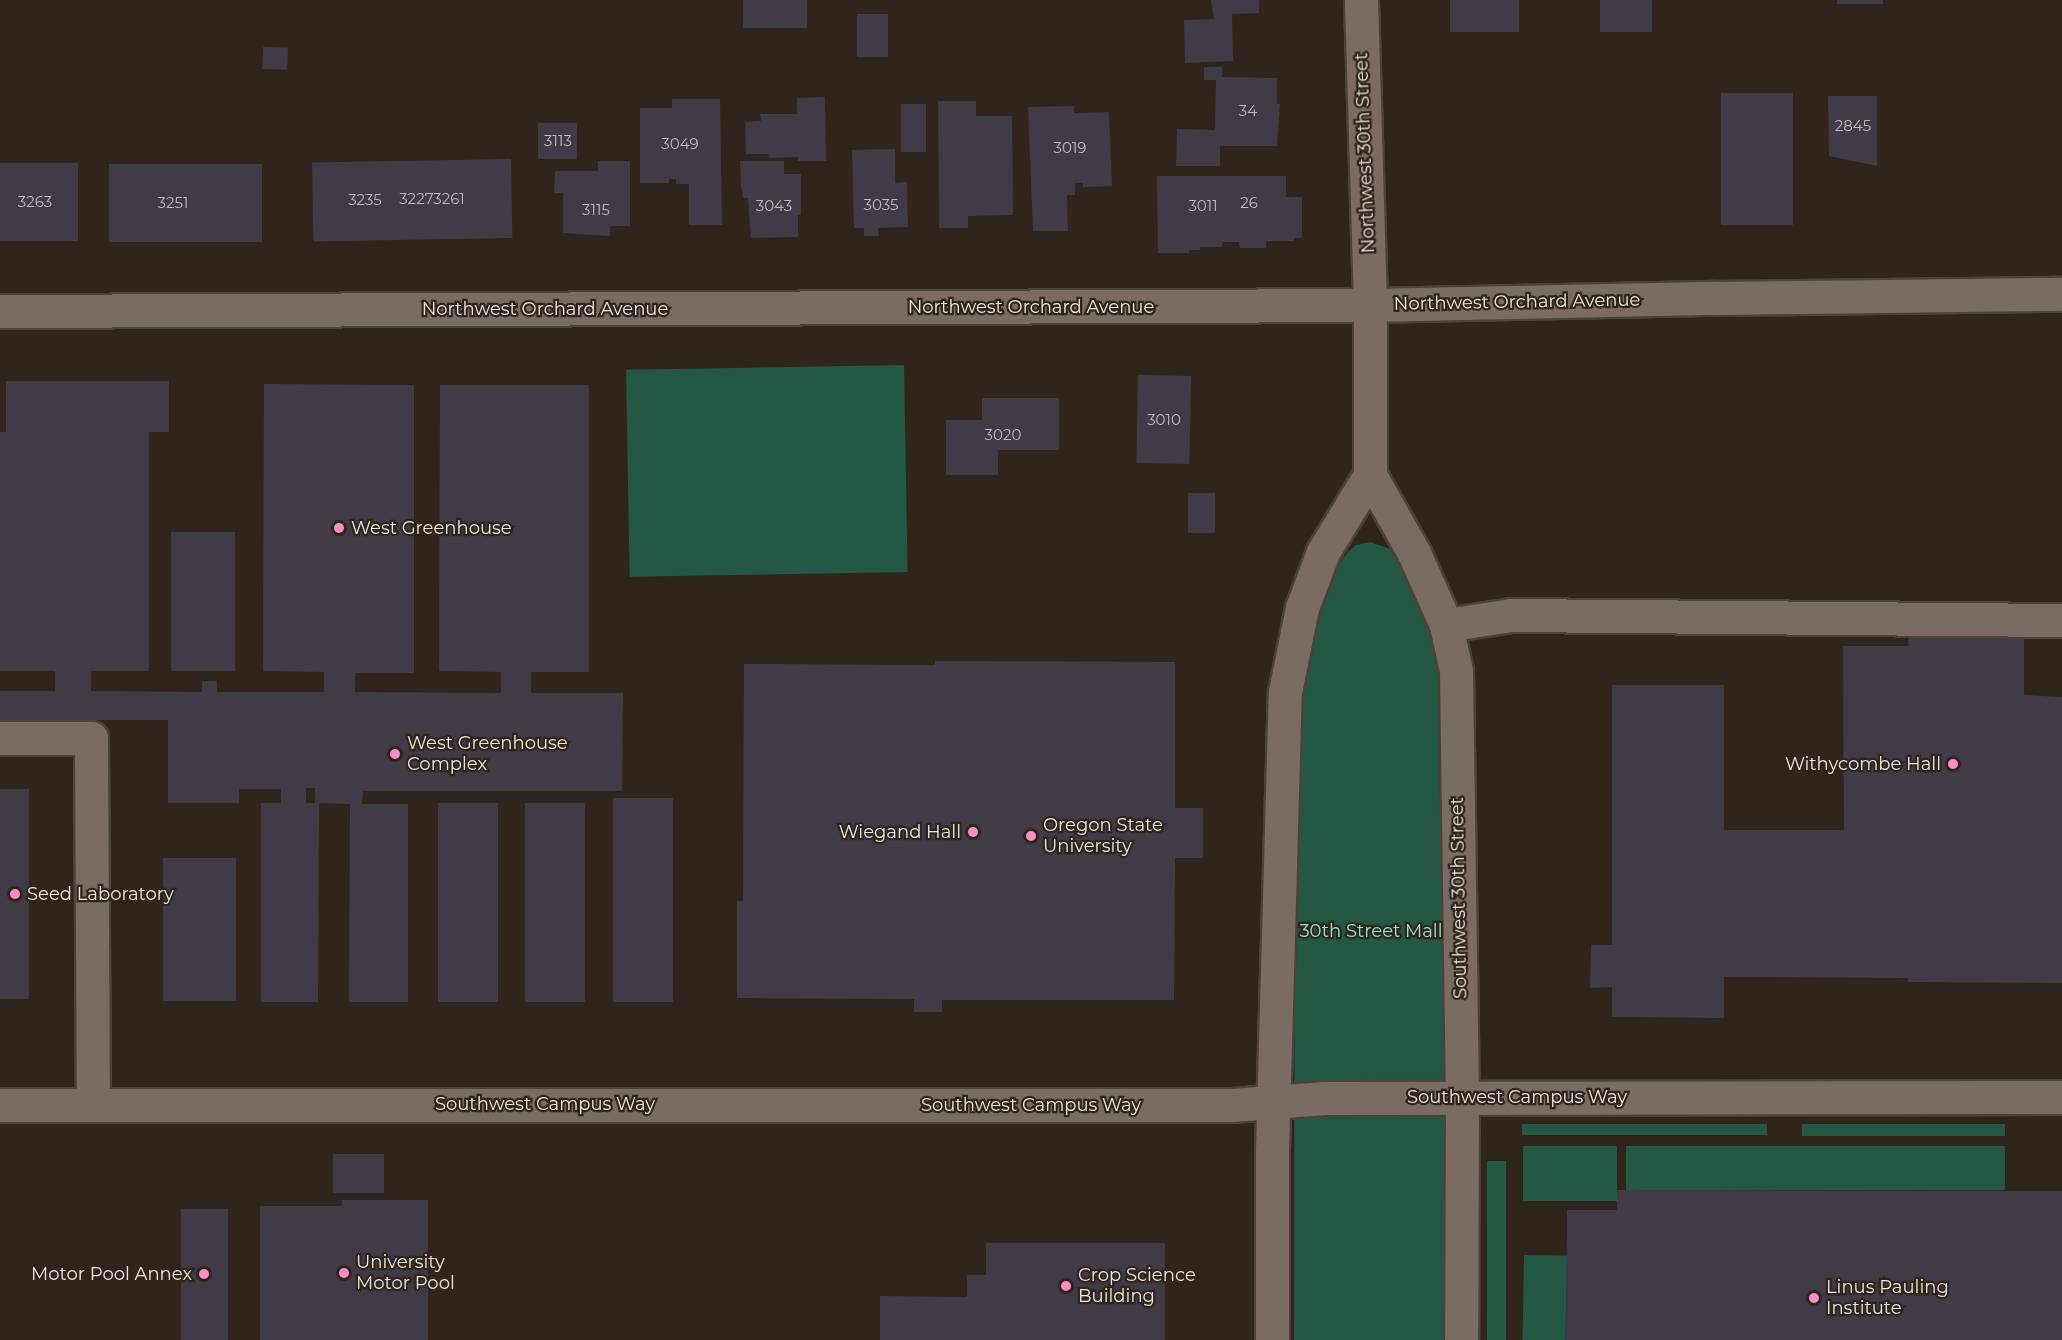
<!DOCTYPE html>
<style>
body{margin:0}
#map{position:relative;width:2062px;height:1340px;overflow:hidden;background:#30251d;font-family:Montserrat,sans-serif}
div>[style]{position:absolute}
.green>*{inset:0;background:#255844;transform-origin:0 0}
.building>*{inset:0;background:#403b47;transform-origin:0 0}
.roads{filter:drop-shadow(2px 0 #4b423b) drop-shadow(-2px 0 #4b423b) drop-shadow(0 2px #4b423b) drop-shadow(0 -2px #4b423b)}
.minor>*{height:33px;margin:-16.5px;padding:0 16.5px;transform-origin:16.5px;border-radius:16.5px;background:#7a6c64}
.dots>*{width:16px;height:16px;translate:-50% -50%;box-sizing:border-box;border:3px solid #30251d;border-radius:50%}
span{translate:-50% -50%;white-space:nowrap;text-align:center;line-height:1.15;-webkit-text-stroke:4.5px #30251d;paint-order:stroke}
.number-label{font-size:15px;color:#c2baba}
.number-label span{-webkit-text-stroke-width:0}
.street-label{font-size:18px;color:#ede5e0}
.poi-label{font-size:18px;color:#ede5e0}
.left{translate:0 -50%;text-align:left}
.right{translate:-100% -50%;text-align:right}
.park-label{font-size:18px;color:#90e9c2}
</style>
<div id="map">
<div class="green">
<div style="left:904px;top:365px;width:207px;height:278px;rotate:89deg"></div>
<div style="clip-path:polygon(1370px 542px,1393px 550px,1414px 586px,1427px 614px,1441px 666px,1446px 708px,1445px 1340px,1294px 1340px,1295px 706px,1314px 621px,1332px 575px,1347px 553px,1356px 545px)"></div>
<div style="left:1522px;top:1124px;width:245px;height:11px"></div>
<div style="left:1802px;top:1124px;width:203px;height:12px"></div>
<div style="left:1523px;top:1146px;width:94px;height:55px"></div>
<div style="left:1626px;top:1146px;width:379px;height:44px"></div>
<div style="left:1487px;top:1161px;width:19px;height:179px"></div>
<div style="left:1524px;top:1255px;width:43px;height:85px;rotate:1deg"></div>
</div>
<div class="building">
<div style="left:743px;top:0;width:64px;height:28px"></div>
<div style="clip-path:polygon(1211px 0,1259px 0,1259px 13px,1232px 14px,1233px 61px,1185px 63px,1184px 20px,1214px 19px)"></div>
<div style="left:1450px;top:0;width:69px;height:32px"></div>
<div style="left:1600px;top:0;width:52px;height:32px"></div>
<div style="left:1837px;top:0;width:46px;height:4px"></div>
<div style="left:857px;top:14px;width:31px;height:43px"></div>
<div style="left:263px;top:47px;width:25px;height:22px;rotate:2deg"></div>
<div style="clip-path:polygon(1204px 67px,1222px 67px,1222px 77px,1277px 78px,1277px 104px,1280px 104px,1277px 146px,1220px 146px,1220px 166px,1176px 166px,1177px 129px,1215px 130px,1216px 80px,1204px 80px)"></div>
<div style="left:1793px;top:93px;width:132px;height:72px;rotate:90deg"></div>
<div style="clip-path:polygon(1828px 96px,1877px 96px,1877px 166px,1829px 156px)"></div>
<div style="clip-path:polygon(825px 97px,826px 161px,798px 161px,798px 157px,769px 158px,768px 154px,746px 154px,745px 122px,761px 121px,760px 114px,797px 114px,797px 98px)"></div>
<div style="clip-path:polygon(672px 99px,720px 99px,722px 225px,689px 225px,689px 184px,676px 184px,676px 179px,669px 179px,669px 183px,640px 183px,640px 108px,672px 108px)"></div>
<div style="clip-path:polygon(938px 101px,976px 101px,976px 116px,1012px 116px,1013px 215px,968px 216px,968px 228px,939px 228px)"></div>
<div style="left:901px;top:104px;width:25px;height:48px"></div>
<div style="clip-path:polygon(1074px 106px,1074px 113px,1109px 112px,1112px 186px,1083px 187px,1083px 183px,1075px 183px,1075px 195px,1067px 195px,1068px 231px,1033px 231px,1028px 107px)"></div>
<div style="left:538px;top:123px;width:39px;height:36px"></div>
<div style="clip-path:polygon(895px 149px,895px 183px,907px 182px,908px 227px,878px 228px,879px 236px,864px 236px,864px 228px,854px 228px,852px 150px)"></div>
<div style="left:511px;top:159px;width:79px;height:199px;rotate:89deg"></div>
<div style="clip-path:polygon(598px 161px,630px 161px,630px 226px,610px 226px,610px 236px,563px 233px,563px 193px,554px 193px,555px 171px,598px 171px)"></div>
<div style="clip-path:polygon(740px 161px,784px 161px,784px 174px,801px 174px,801px 215px,798px 215px,798px 237px,751px 238px,748px 198px,743px 198px,741px 185px)"></div>
<div style="left:78px;top:163px;width:78px;height:78px;rotate:90deg"></div>
<div style="left:109px;top:164px;width:153px;height:78px"></div>
<div style="clip-path:polygon(1157px 176px,1286px 176px,1286px 197px,1302px 197px,1302px 238px,1294px 238px,1294px 241px,1266px 241px,1266px 248px,1240px 248px,1239px 242px,1222px 242px,1222px 247px,1200px 247px,1200px 250px,1189px 250px,1189px 253px,1158px 253px)"></div>
<div style="left:1138px;top:375px;width:53px;height:88px;rotate:1deg"></div>
<div style="clip-path:polygon(evenodd,6px 381px,169px 381px,169px 432px,149px 432px,149px 671px,91px 671px,91px 691px,202px 692px,202px 681px,217px 681px,217px 692px,324px 692px,324px 672px,263px 671px,264px 384px,414px 385px,414px 673px,355px 673px,355px 692px,501px 693px,501px 672px,439px 671px,440px 385px,589px 385px,589px 672px,531px 672px,531px 693px,623px 693px,622px 791px,363px 791px,362px 804px,408px 804px,408px 1002px,349px 1002px,350px 804px,319px 803px,318px 1002px,261px 1002px,261px 803px,281px 803px,281px 789px,239px 789px,239px 803px,168px 803px,168px 720px,0 720px,0 691px,55px 691px,55px 671px,0 671px,0 432px,6px 432px,6px 381px,306px 788px,315px 788px,315px 803px,306px 803px,306px 788px)"></div>
<div style="clip-path:polygon(982px 398px,1059px 398px,1059px 450px,998px 450px,998px 475px,946px 475px,946px 420px,982px 420px)"></div>
<div style="left:1188px;top:493px;width:27px;height:40px"></div>
<div style="left:235px;top:532px;width:139px;height:64px;rotate:90deg"></div>
<div style="clip-path:polygon(1909px 628px,2024px 630px,2024px 695px,2062px 697px,2062px 983px,1908px 982px,1908px 978px,1724px 977px,1724px 1018px,1612px 1017px,1612px 987px,1590px 988px,1591px 945px,1612px 945px,1612px 685px,1724px 685px,1724px 830px,1844px 830px,1843px 646px,1908px 646px)"></div>
<div style="clip-path:polygon(935px 661px,1175px 662px,1175px 808px,1203px 808px,1203px 858px,1175px 858px,1174px 1000px,942px 1000px,942px 1012px,914px 1012px,914px 999px,737px 998px,737px 901px,743px 901px,744px 664px,935px 665px)"></div>
<div style="left:0;top:789px;width:29px;height:210px"></div>
<div style="left:613px;top:798px;width:60px;height:204px"></div>
<div style="left:498px;top:803px;width:199px;height:60px;rotate:90deg"></div>
<div style="left:525px;top:803px;width:60px;height:199px"></div>
<div style="left:236px;top:858px;width:143px;height:73px;rotate:90deg"></div>
<div style="left:333px;top:1154px;width:51px;height:39px"></div>
<div style="clip-path:polygon(1617px 1190px,2062px 1191px,2062px 1340px,1566px 1340px,1567px 1210px,1617px 1210px)"></div>
<div style="clip-path:polygon(342px 1200px,428px 1200px,428px 1340px,260px 1340px,260px 1206px,342px 1206px)"></div>
<div style="left:181px;top:1209px;width:47px;height:131px"></div>
<div style="clip-path:polygon(986px 1243px,1165px 1243px,1165px 1340px,880px 1340px,880px 1296px,967px 1297px,967px 1275px,986px 1275px)"></div>
</div>
<div class="roads">
<div class="minor">
<div style="left:1361px;top:0;width:305px;rotate:88.3deg"></div>
<div style="left:1370px;top:305px;width:170px;rotate:90deg"></div>
<div style="left:1370px;top:475px;width:90px;rotate:60.6deg"></div>
<div style="left:1414px;top:553px;width:79px;rotate:66deg"></div>
<div style="left:1446px;top:625px;width:47px;rotate:77.7deg"></div>
<div style="left:1456px;top:671px;width:426px;rotate:89.2deg"></div>
<div style="left:1462px;top:1097px;width:243px;rotate:90.2deg"></div>
<div style="left:0;top:311px;width:1370px;rotate:-0.25deg"></div>
<div style="left:1370px;top:305px;width:346px;rotate:-1.2deg"></div>
<div style="left:1716px;top:298px;width:346px;rotate:-0.7deg"></div>
<div style="left:1446px;top:625px;width:66px;rotate:-8.7deg"></div>
<div style="left:1511px;top:615px;width:551px;rotate:0.52deg"></div>
<div style="left:0;top:738px;width:91px"></div>
<div style="left:91px;top:738px;width:366px;rotate:89.7deg"></div>
<div style="left:0;top:1105px;width:1232px"></div>
<div style="left:1232px;top:1105px;width:93px;rotate:-4.3deg"></div>
<div style="left:1325px;top:1098px;width:737px;rotate:-0.08deg"></div>
<div style="left:1272px;top:1340px;width:189px;rotate:-90deg"></div>
<div style="left:1272px;top:1151px;width:459px;rotate:-88.4deg"></div>
<div style="left:1285px;top:692px;width:86px;rotate:-78.6deg"></div>
<div style="left:1302px;top:608px;width:60px;rotate:-69.4deg"></div>
<div style="left:1323px;top:552px;width:90px;rotate:-58.6deg"></div>
</div>
</div>
<div class="dots">
<div style="left:339px;top:528px;background:#fa8fc6"></div>
<div style="left:395px;top:754px;background:#fa8fc6"></div>
<div style="left:1953px;top:764px;background:#fa8fc6"></div>
<div style="left:973px;top:832px;background:#fa8fc6"></div>
<div style="left:1031px;top:836px;background:#fa8fc6"></div>
<div style="left:15px;top:894px;background:#fa8fc6"></div>
<div style="left:344px;top:1273px;background:#fa8fc6"></div>
<div style="left:204px;top:1274px;background:#fa8fc6"></div>
<div style="left:1066px;top:1286px;background:#fa8fc6"></div>
<div style="left:1814px;top:1298px;background:#fa8fc6"></div>
</div>
<div class="number-label">
<span style="left:1248px;top:111px">34</span>
<span style="left:1853px;top:126px">2845</span>
<span style="left:558px;top:141px">3113</span>
<span style="left:680px;top:144px">3049</span>
<span style="left:1070px;top:148px">3019</span>
<span style="left:432px;top:199px">32273261</span>
<span style="left:365px;top:200px">3235</span>
<span style="left:35px;top:202px">3263</span>
<span style="left:173px;top:203px">3251</span>
<span style="left:1249px;top:203px">26</span>
<span style="left:881px;top:205px">3035</span>
<span style="left:774px;top:206px">3043</span>
<span style="left:1203px;top:206px">3011</span>
<span style="left:596px;top:210px">3115</span>
<span style="left:1164px;top:420px">3010</span>
<span style="left:1003px;top:435px">3020</span>
</div>
<div class="street-label">
<span style="left:1365px;top:153px;rotate:-92deg">Northwest 30th Street</span>
<span style="left:1517px;top:302px;rotate:-1deg">Northwest Orchard Avenue</span>
<span style="left:1031px;top:307px">Northwest Orchard Avenue</span>
<span style="left:545px;top:309px">Northwest Orchard Avenue</span>
<span style="left:1459px;top:898px;rotate:-91deg">Southwest 30th Street</span>
<span style="left:1517px;top:1097px">Southwest Campus Way</span>
<span style="left:545px;top:1104px">Southwest Campus Way</span>
<span style="left:1031px;top:1105px">Southwest Campus Way</span>
</div>
<div class="poi-label">
<span class="left" style="left:351px;top:528px">West Greenhouse</span>
<span class="left" style="left:407px;top:754px">West Greenhouse<br>Complex</span>
<span class="right" style="left:1941px;top:764px">Withycombe Hall</span>
<span class="left" style="left:1043px;top:836px">Oregon State<br>University</span>
<span class="right" style="left:961px;top:832px">Wiegand Hall</span>
<span class="left" style="left:27px;top:894px">Seed Laboratory</span>
<span class="left" style="left:356px;top:1273px">University<br>Motor Pool</span>
<span class="right" style="left:192px;top:1274px">Motor Pool Annex</span>
<span class="left" style="left:1078px;top:1286px">Crop Science<br>Building</span>
<span class="left" style="left:1826px;top:1298px">Linus Pauling<br>Institute</span>
</div>
<div class="park-label">
<span style="left:1371px;top:931px">30th Street Mall</span>
</div>
</div>
